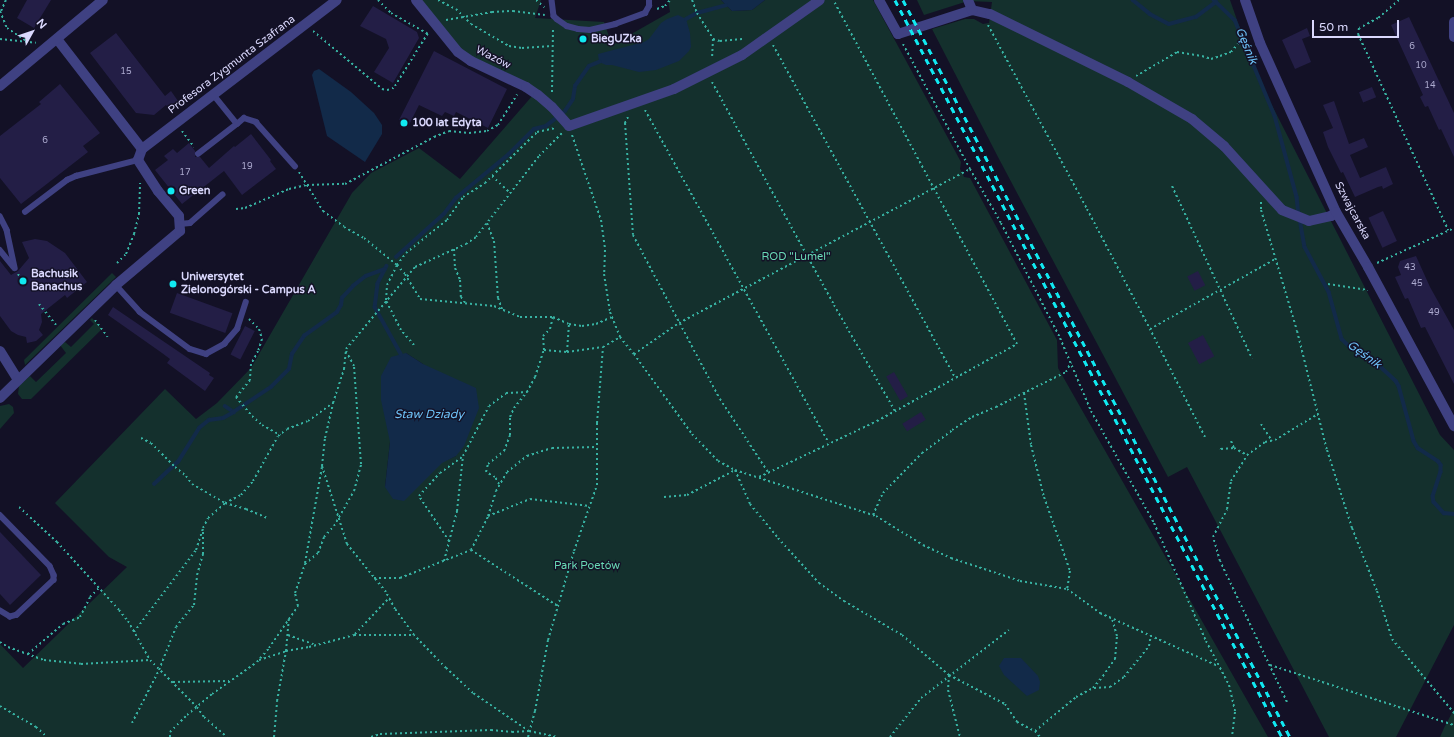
<!DOCTYPE html>
<meta charset="utf-8">
<style>
body{margin:0}
#map{position:relative;width:1454px;height:737px;overflow:hidden;background:#131126;font-family:"Varela Round",sans-serif}
div>[style]{position:absolute}
.green>*{inset:0;background:#14302d}
.water>*{inset:0;background:#122a49}
.stream>*{height:3.5px;margin:-1.75px;padding:0 1.75px;transform-origin:1.75px;border-radius:1.75px;background:#122a49}
.building>*{inset:0;background:#231e46;transform-origin:0 0}
.path>*{height:2px;margin-top:-1px;transform-origin:0;background:repeating-linear-gradient(90deg,#37b2a2 0 2px,transparent 0 5px)}
.lane>*{height:5.5px;margin:-2.75px;padding:0 2.75px;transform-origin:2.75px;border-radius:2.75px;background:#3f4182}
.street>*{height:10px;margin:-5px;padding:0 5px;transform-origin:5px;border-radius:5px;background:#3f4182}
.rail>*{height:3px;margin-top:-1.5px;transform-origin:0;background:repeating-linear-gradient(90deg,#10e9f1 0 6px,transparent 0 11px)}
.dots>*{width:11px;height:11px;translate:-50% -50%;box-sizing:border-box;border:2px solid #131126;border-radius:50%}
span{translate:-50% -50%;white-space:nowrap;text-align:center;line-height:1.15;-webkit-text-stroke:3px #131126;paint-order:stroke}
.number-label{font-size:9px;color:#acaacf}
.number-label span{-webkit-text-stroke-width:0}
.poi-label{font-size:11px;color:#dad8fd;font-weight:700}
.left{translate:0 -50%;text-align:left}
.street-label{font-size:11px;color:#dad8fd}
.park-label{font-size:11px;color:#68d9b5}
.water-label{font-size:12px;color:#6dc0f6;font-style:italic}
.north{position:absolute;left:12px;top:12px;width:40px;height:40px;-webkit-text-stroke:3px #131126;paint-order:stroke;rotate:50deg;font-size:11px;font-weight:700;line-height:16px;text-align:center;color:#dad8fd}
.north::after{content:'';display:block;margin:auto;width:14px;height:18px;background:#dad8fd;clip-path:polygon(50% 0,100% 100%,50% 72%,0 100%)}
.scale{position:absolute;left:1312px;top:20px;width:87px;height:18px;box-sizing:border-box;border:2px solid #dad8fd;border-top:0;padding-left:5px;font-size:12px;line-height:14px;white-space:nowrap;color:#dad8fd;-webkit-text-stroke:3px #131126;paint-order:stroke}
</style>
<div id="map">
<div class="green">
<div style="clip-path:polygon(evenodd,414px 0,541px 0,535px 18px,604px 22px,612px 45px,670px 12px,668px 0,721px 0,732px 11px,752px 10px,765px 0,873px 0,961px 162px,960px 169px,962px 172px,964px 177px,970px 178px,1057px 340px,1058px 368px,1268px 737px,0 737px,0 644px,23px 668px,127px 567px,109px 557px,55px 503px,165px 389px,196px 419px,217px 403px,251px 368px,352px 193px,371px 173px,419px 148px,460px 179px,533px 95px,456px 52px,414px 0,406px 353px,423px 364px,456px 456px,385px 487px,390px 442px,406px 353px)"></div>
<div style="clip-path:polygon(917px 0,1230px 0,1256px 74px,1440px 435px,1454px 450px,1454px 625px,1396px 737px,1329px 737px,1187px 467px,1168px 477px,998px 157px,932px 29px,965px 19px,974px 19px,983px 24px,989px 23px,992px 2px,968px 1px,924px 15px)"></div>
<div style="clip-path:polygon(112px 273px,116px 277px,25px 365px,24px 360px)"></div>
<div style="clip-path:polygon(92px 318px,102px 329px,31px 399px,22px 399px,18px 394px,19px 386px,30px 376px,36px 382px,66px 353px,60px 345px,65px 342px,71px 347px,94px 324px,90px 320px)"></div>
<div style="clip-path:polygon(9px 404px,13px 407px,14px 413px,0 429px,0 406px)"></div>
<div style="clip-path:polygon(1454px 709px,1454px 737px,1440px 737px,1444px 728px)"></div>
</div>
<div class="water">
<div style="clip-path:polygon(721px 0,765px 0,752px 10px,732px 11px)"></div>
<div style="clip-path:polygon(678px 15px,686px 19px,690px 33px,691px 47px,689px 51px,679px 61px,656px 70px,639px 72px,612px 65px,606px 65px,599px 62px,598px 54px,644px 42px,649px 39px,661px 23px,667px 19px)"></div>
<div style="clip-path:polygon(319px 69px,351px 92px,374px 113px,382px 125px,382px 134px,365px 162px,327px 136px,312px 75px,314px 71px)"></div>
<div style="clip-path:polygon(406px 353px,423px 364px,476px 388px,479px 408px,464px 446px,456px 456px,442px 463px,404px 501px,393px 499px,385px 487px,390px 442px,381px 400px,381px 376px,391px 357px)"></div>
<div style="clip-path:polygon(1004px 658px,1021px 658px,1038px 676px,1040px 682px,1039px 690px,1027px 696px,1004px 675px,999px 666px)"></div>
</div>
<div class="stream">
<div style="left:1133px;top:0;width:22px;rotate:39deg"></div>
<div style="left:1150px;top:14px;width:21px;rotate:28deg"></div>
<div style="left:1169px;top:24px;width:28px;rotate:-15deg"></div>
<div style="left:1196px;top:17px;width:25px;rotate:-37deg"></div>
<div style="left:1214px;top:0;width:29px;rotate:44deg"></div>
<div style="left:1235px;top:20px;width:104px;rotate:67.4deg"></div>
<div style="left:1275px;top:116px;width:84px;rotate:74.8deg"></div>
<div style="left:1297px;top:197px;width:18px;rotate:84deg"></div>
<div style="left:686px;top:19px;width:13px;rotate:-29deg"></div>
<div style="left:697px;top:13px;width:30px;rotate:-15deg"></div>
<div style="left:1300px;top:219px;width:28px;rotate:80deg"></div>
<div style="left:1305px;top:247px;width:51px;rotate:61.9deg"></div>
<div style="left:1329px;top:292px;width:49px;rotate:74.5deg"></div>
<div style="left:1342px;top:339px;width:10px;rotate:45deg"></div>
<div style="left:1349px;top:346px;width:20px;rotate:24deg"></div>
<div style="left:1367px;top:354px;width:40px;rotate:43deg"></div>
<div style="left:1396px;top:381px;width:6px;rotate:59deg"></div>
<div style="left:1399px;top:386px;width:57px;rotate:74.7deg"></div>
<div style="left:1414px;top:441px;width:8px;rotate:60deg"></div>
<div style="left:1418px;top:448px;width:24px;rotate:33deg"></div>
<div style="left:1438px;top:461px;width:5px;rotate:53deg"></div>
<div style="left:1441px;top:465px;width:7px;rotate:90deg"></div>
<div style="left:1441px;top:472px;width:25px;rotate:108deg"></div>
<div style="left:1433px;top:496px;width:6px;rotate:81deg"></div>
<div style="left:1434px;top:502px;width:15px;rotate:48deg"></div>
<div style="left:1444px;top:513px;width:10px;rotate:6deg"></div>
<div style="left:396px;top:257px;width:64px;rotate:-41.9deg"></div>
<div style="left:444px;top:214px;width:20px;rotate:-53deg"></div>
<div style="left:456px;top:198px;width:69px;rotate:-39.7deg"></div>
<div style="left:509px;top:154px;width:35px;rotate:-45deg"></div>
<div style="left:534px;top:129px;width:12px;rotate:-14deg"></div>
<div style="left:546px;top:126px;width:24px;rotate:-38deg"></div>
<div style="left:565px;top:111px;width:14px;rotate:-56deg"></div>
<div style="left:573px;top:99px;width:13px;rotate:-81deg"></div>
<div style="left:575px;top:86px;width:24px;rotate:-55deg"></div>
<div style="left:589px;top:66px;width:11px;rotate:-22deg"></div>
<div style="left:387px;top:266px;width:20px;rotate:117deg"></div>
<div style="left:378px;top:284px;width:23px;rotate:97deg"></div>
<div style="left:375px;top:307px;width:54px;rotate:61deg"></div>
<div style="left:225px;top:406px;width:11px;rotate:34deg"></div>
<div style="left:154px;top:484px;width:33px;rotate:-43deg"></div>
<div style="left:178px;top:462px;width:40px;rotate:-58deg"></div>
<div style="left:199px;top:428px;width:13px;rotate:-39deg"></div>
<div style="left:209px;top:420px;width:14px;rotate:-8deg"></div>
<div style="left:223px;top:418px;width:10px;rotate:-29deg"></div>
<div style="left:232px;top:413px;width:47px;rotate:-33.7deg"></div>
<div style="left:271px;top:387px;width:25px;rotate:-45deg"></div>
<div style="left:289px;top:369px;width:15px;rotate:-79deg"></div>
<div style="left:292px;top:354px;width:22px;rotate:-56deg"></div>
<div style="left:304px;top:336px;width:41px;rotate:-36deg"></div>
<div style="left:337px;top:312px;width:8px;rotate:-60deg"></div>
<div style="left:341px;top:305px;width:7px;rotate:-82deg"></div>
<div style="left:342px;top:298px;width:16px;rotate:-47deg"></div>
<div style="left:353px;top:286px;width:16px;rotate:-38deg"></div>
<div style="left:366px;top:276px;width:20px;rotate:-20deg"></div>
</div>
<div class="building">
<div style="clip-path:polygon(27px 0,51px 0,34px 28px,17px 18px)"></div>
<div style="clip-path:polygon(373px 6px,417px 32px,419px 38px,393px 83px,374px 72px,389px 48px,386px 39px,360px 26px)"></div>
<div style="clip-path:polygon(1409px 17px,1454px 113px,1454px 157px,1441px 129px,1439px 130px,1428px 106px,1425px 107px,1420px 97px,1423px 95px,1391px 25px)"></div>
<div style="clip-path:polygon(1307px 28px,1310px 36px,1302px 39px,1311px 62px,1295px 69px,1282px 40px)"></div>
<div style="clip-path:polygon(116px 33px,165px 96px,171px 91px,178px 101px,169px 109px,166px 105px,154px 115px,136px 113px,90px 53px)"></div>
<div style="clip-path:polygon(434px 51px,507px 89px,488px 128px,456px 112px,454px 116px,445px 112px,442px 116px,419px 105px,409px 125px,399px 120px)"></div>
<div style="clip-path:polygon(60px 84px,100px 133px,83px 146px,88px 152px,21px 204px,0 178px,0 136px,41px 104px,39px 102px)"></div>
<div style="left:1372px;top:87px;width:11px;height:14px;rotate:68deg"></div>
<div style="clip-path:polygon(1334px 101px,1349px 144px,1364px 138px,1368px 147px,1350px 155px,1360px 178px,1386px 167px,1393px 184px,1383px 189px,1382px 186px,1378px 187px,1355px 197px,1343px 172px,1341px 173px,1328px 147px,1323px 132px,1333px 128px,1323px 105px)"></div>
<div style="clip-path:polygon(251px 134px,271px 160px,270px 161px,276px 169px,242px 195px,224px 171px,182px 204px,155px 170px,168px 160px,164px 156px,173px 149px,177px 153px,189px 143px,195px 151px,195px 157px,200px 157px,209px 168px,234px 146px,235px 147px)"></div>
<div style="left:1383px;top:211px;width:33px;height:16px;rotate:65deg"></div>
<div style="clip-path:polygon(35px 239px,47px 241px,65px 253px,87px 282px,67px 298px,65px 295px,41px 314px,42px 322px,39px 330px,43px 335px,36px 341px,27px 343px,26px 337px,18px 335px,11px 331px,0 316px,0 261px,11px 275px,18px 271px,29px 258px,22px 242px)"></div>
<div style="clip-path:polygon(1416px 256px,1430px 287px,1454px 330px,1454px 384px,1425px 327px,1421px 328px,1408px 298px,1405px 299px,1395px 277px,1401px 275px,1398px 267px,1400px 261px)"></div>
<div style="left:1198px;top:271px;width:16px;height:12px;rotate:63deg"></div>
<div style="left:177px;top:293px;width:59px;height:21px;rotate:20deg"></div>
<div style="clip-path:polygon(113px 307px,210px 373px,209px 375px,214px 378px,205px 391px,167px 363px,170px 359px,162px 353px,108px 315px)"></div>
<div style="left:245px;top:326px;width:11px;height:32px;rotate:27deg"></div>
<div style="left:1203px;top:335px;width:24px;height:17px;rotate:62deg"></div>
<div style="left:894px;top:372px;width:28px;height:9px;rotate:60deg"></div>
<div style="left:921px;top:412px;width:9px;height:22px;rotate:58deg"></div>
<div style="clip-path:polygon(0 532px,41px 575px,10px 605px,0 594px)"></div>
</div>
<div class="path">
<div style="left:378px;top:0;width:18px;rotate:45deg"></div>
<div style="left:391px;top:13px;width:43px;rotate:29.6deg"></div>
<div style="left:438px;top:0;width:20px;rotate:27deg"></div>
<div style="left:456px;top:9px;width:21px;rotate:45deg"></div>
<div style="left:471px;top:24px;width:44px;rotate:30.1deg"></div>
<div style="left:509px;top:46px;width:13px;rotate:9deg"></div>
<div style="left:522px;top:48px;width:30px;rotate:-4deg"></div>
<div style="left:536px;top:0;width:11px;rotate:41deg"></div>
<div style="left:692px;top:0;width:14px;rotate:69deg"></div>
<div style="left:697px;top:13px;width:31px;rotate:58deg"></div>
<div style="left:713px;top:39px;width:20px;rotate:93deg"></div>
<div style="left:1399px;top:0;width:28px;rotate:139deg"></div>
<div style="left:1378px;top:18px;width:21px;rotate:152deg"></div>
<div style="left:1359px;top:28px;width:6px;rotate:99deg"></div>
<div style="left:1358px;top:34px;width:216px;rotate:65.3deg"></div>
<div style="left:657px;top:9px;width:9px;rotate:-21deg"></div>
<div style="left:665px;top:6px;width:8px;rotate:-50deg"></div>
<div style="left:0;top:11px;width:18px;rotate:68deg"></div>
<div style="left:7px;top:28px;width:25px;rotate:34deg"></div>
<div style="left:1px;top:11px;width:12px;rotate:-66deg"></div>
<div style="left:446px;top:20px;width:47px;rotate:-9.9deg"></div>
<div style="left:492px;top:12px;width:21px;rotate:-3deg"></div>
<div style="left:513px;top:11px;width:32px;rotate:7deg"></div>
<div style="left:988px;top:25px;width:209px;rotate:61.7deg"></div>
<div style="left:1087px;top:209px;width:136px;rotate:62.3deg"></div>
<div style="left:313px;top:31px;width:90px;rotate:40deg"></div>
<div style="left:382px;top:89px;width:5px;rotate:11deg"></div>
<div style="left:387px;top:90px;width:5px;rotate:-11deg"></div>
<div style="left:392px;top:89px;width:4px;rotate:-45deg"></div>
<div style="left:395px;top:86px;width:62px;rotate:-58.1deg"></div>
<div style="left:0;top:39px;width:36px;rotate:6deg"></div>
<div style="left:713px;top:39px;width:7px;rotate:16deg"></div>
<div style="left:720px;top:41px;width:25px;rotate:-5deg"></div>
<div style="left:903px;top:44px;width:142px;rotate:61.8deg"></div>
<div style="left:970px;top:169px;width:62px;rotate:60.1deg"></div>
<div style="left:1001px;top:223px;width:129px;rotate:62.8deg"></div>
<div style="left:1060px;top:338px;width:79px;rotate:67deg"></div>
<div style="left:1091px;top:411px;width:129px;rotate:60.6deg"></div>
<div style="left:1154px;top:523px;width:129px;rotate:66.2deg"></div>
<div style="left:1206px;top:641px;width:50px;rotate:62.4deg"></div>
<div style="left:1229px;top:685px;width:28px;rotate:77deg"></div>
<div style="left:1235px;top:712px;width:25px;rotate:97deg"></div>
<div style="left:773px;top:45px;width:379px;rotate:61.3deg"></div>
<div style="left:1136px;top:76px;width:48px;rotate:-30.3deg"></div>
<div style="left:1177px;top:52px;width:25px;rotate:9deg"></div>
<div style="left:1202px;top:56px;width:9px;rotate:18deg"></div>
<div style="left:1211px;top:59px;width:9px;rotate:-18deg"></div>
<div style="left:1220px;top:56px;width:12px;rotate:-20deg"></div>
<div style="left:1231px;top:52px;width:23px;rotate:-49deg"></div>
<div style="left:712px;top:82px;width:254px;rotate:61.3deg"></div>
<div style="left:834px;top:305px;width:122px;rotate:60.1deg"></div>
<div style="left:552px;top:92px;width:65px;rotate:-89.1deg"></div>
<div style="left:645px;top:110px;width:380px;rotate:61.1deg"></div>
<div style="left:628px;top:117px;width:7px;rotate:117deg"></div>
<div style="left:625px;top:123px;width:112px;rotate:85.9deg"></div>
<div style="left:633px;top:235px;width:186px;rotate:62.1deg"></div>
<div style="left:720px;top:399px;width:87px;rotate:56.7deg"></div>
<div style="left:182px;top:131px;width:20px;rotate:53deg"></div>
<div style="left:572px;top:135px;width:90px;rotate:71.2deg"></div>
<div style="left:601px;top:220px;width:30px;rotate:82deg"></div>
<div style="left:605px;top:250px;width:24px;rotate:92deg"></div>
<div style="left:604px;top:274px;width:38px;rotate:81deg"></div>
<div style="left:610px;top:312px;width:27px;rotate:68deg"></div>
<div style="left:620px;top:337px;width:22px;rotate:51deg"></div>
<div style="left:634px;top:354px;width:55px;rotate:-34.6deg"></div>
<div style="left:679px;top:323px;width:329px;rotate:-27.9deg"></div>
<div style="left:299px;top:172px;width:46px;rotate:58.4deg"></div>
<div style="left:323px;top:211px;width:26px;rotate:37deg"></div>
<div style="left:344px;top:227px;width:23px;rotate:29deg"></div>
<div style="left:364px;top:238px;width:43px;rotate:39.3deg"></div>
<div style="left:397px;top:265px;width:12px;rotate:48deg"></div>
<div style="left:405px;top:274px;width:29px;rotate:59deg"></div>
<div style="left:420px;top:299px;width:74px;rotate:5.4deg"></div>
<div style="left:494px;top:306px;width:28px;rotate:23deg"></div>
<div style="left:520px;top:317px;width:33px"></div>
<div style="left:553px;top:317px;width:17px;rotate:24deg"></div>
<div style="left:569px;top:324px;width:13px;rotate:9deg"></div>
<div style="left:582px;top:326px;width:14px;rotate:-8deg"></div>
<div style="left:596px;top:324px;width:17px;rotate:-24deg"></div>
<div style="left:492px;top:176px;width:23px;rotate:43deg"></div>
<div style="left:1172px;top:186px;width:190px;rotate:65.1deg"></div>
<div style="left:1261px;top:202px;width:8px;rotate:90deg"></div>
<div style="left:1261px;top:210px;width:126px;rotate:73.4deg"></div>
<div style="left:1297px;top:331px;width:123px;rotate:75.9deg"></div>
<div style="left:1327px;top:450px;width:82px;rotate:72.2deg"></div>
<div style="left:1352px;top:528px;width:68px;rotate:68.4deg"></div>
<div style="left:1377px;top:591px;width:50px;rotate:72.6deg"></div>
<div style="left:1392px;top:639px;width:97px;rotate:50deg"></div>
<div style="left:236px;top:209px;width:9px;rotate:-6deg"></div>
<div style="left:245px;top:208px;width:48px;rotate:-23.4deg"></div>
<div style="left:289px;top:189px;width:18px;rotate:-13deg"></div>
<div style="left:307px;top:185px;width:38px;rotate:-2deg"></div>
<div style="left:345px;top:184px;width:101px;rotate:-27.8deg"></div>
<div style="left:434px;top:137px;width:16px;rotate:-22deg"></div>
<div style="left:449px;top:131px;width:20px;rotate:6deg"></div>
<div style="left:469px;top:133px;width:18px;rotate:-6deg"></div>
<div style="left:487px;top:131px;width:13px;rotate:-29deg"></div>
<div style="left:498px;top:125px;width:36px;rotate:-58deg"></div>
<div style="left:487px;top:223px;width:19px;rotate:69deg"></div>
<div style="left:494px;top:241px;width:57px;rotate:86deg"></div>
<div style="left:498px;top:298px;width:12px;rotate:70deg"></div>
<div style="left:454px;top:249px;width:19px;rotate:87deg"></div>
<div style="left:455px;top:268px;width:13px;rotate:67deg"></div>
<div style="left:460px;top:280px;width:17px;rotate:87deg"></div>
<div style="left:461px;top:297px;width:9px;rotate:54deg"></div>
<div style="left:117px;top:263px;width:13px;rotate:-45deg"></div>
<div style="left:126px;top:254px;width:22px;rotate:-68deg"></div>
<div style="left:134px;top:234px;width:21px;rotate:-76deg"></div>
<div style="left:139px;top:214px;width:31px;rotate:-88deg"></div>
<div style="left:1377px;top:263px;width:85px;rotate:-24.4deg"></div>
<div style="left:18px;top:274px;width:9px;rotate:58deg"></div>
<div style="left:1328px;top:284px;width:40px;rotate:8.5deg"></div>
<div style="left:39px;top:304px;width:27px;rotate:51deg"></div>
<div style="left:249px;top:319px;width:14px;rotate:45deg"></div>
<div style="left:259px;top:329px;width:10px;rotate:73deg"></div>
<div style="left:262px;top:339px;width:13px;rotate:108deg"></div>
<div style="left:258px;top:351px;width:15px;rotate:118deg"></div>
<div style="left:251px;top:364px;width:16px;rotate:94deg"></div>
<div style="left:250px;top:380px;width:22px;rotate:129deg"></div>
<div style="left:236px;top:397px;width:25px;rotate:50deg"></div>
<div style="left:252px;top:416px;width:13px;rotate:42deg"></div>
<div style="left:262px;top:425px;width:21px;rotate:29deg"></div>
<div style="left:95px;top:320px;width:21px;rotate:53deg"></div>
<div style="left:414px;top:345px;width:20px;rotate:-131deg"></div>
<div style="left:401px;top:330px;width:34px;rotate:-117deg"></div>
<div style="left:386px;top:300px;width:15px;rotate:-86deg"></div>
<div style="left:387px;top:285px;width:22px;rotate:-63deg"></div>
<div style="left:397px;top:265px;width:15px;rotate:-53deg"></div>
<div style="left:406px;top:253px;width:53px;rotate:-38.8deg"></div>
<div style="left:447px;top:220px;width:28px;rotate:-55deg"></div>
<div style="left:463px;top:197px;width:26px;rotate:-32deg"></div>
<div style="left:485px;top:183px;width:73px;rotate:-44.4deg"></div>
<div style="left:537px;top:132px;width:19px;rotate:-12deg"></div>
<div style="left:544px;top:350px;width:23px;rotate:5deg"></div>
<div style="left:567px;top:352px;width:36px;rotate:-8deg"></div>
<div style="left:567px;top:352px;width:28px;rotate:-86deg"></div>
<div style="left:634px;top:354px;width:99px;rotate:54.1deg"></div>
<div style="left:692px;top:434px;width:37px;rotate:46deg"></div>
<div style="left:718px;top:461px;width:19px;rotate:28deg"></div>
<div style="left:735px;top:470px;width:148px;rotate:18.1deg"></div>
<div style="left:876px;top:516px;width:55px;rotate:31.7deg"></div>
<div style="left:923px;top:545px;width:31px;rotate:25deg"></div>
<div style="left:951px;top:558px;width:73px;rotate:18.4deg"></div>
<div style="left:1020px;top:581px;width:48px;rotate:9.7deg"></div>
<div style="left:1067px;top:589px;width:41px;rotate:36deg"></div>
<div style="left:1100px;top:613px;width:129px;rotate:24.2deg"></div>
<div style="left:1024px;top:393px;width:52px;rotate:82.3deg"></div>
<div style="left:1031px;top:445px;width:54px;rotate:76deg"></div>
<div style="left:1044px;top:497px;width:78px;rotate:70.6deg"></div>
<div style="left:1070px;top:571px;width:18px;rotate:99deg"></div>
<div style="left:1261px;top:424px;width:20px;rotate:57deg"></div>
<div style="left:1205px;top:437px;width:121px;rotate:-117deg"></div>
<div style="left:1150px;top:329px;width:143px;rotate:-29.2deg"></div>
<div style="left:141px;top:438px;width:11px;rotate:27deg"></div>
<div style="left:151px;top:443px;width:34px;rotate:45deg"></div>
<div style="left:175px;top:467px;width:14px;rotate:39deg"></div>
<div style="left:186px;top:476px;width:10px;rotate:53deg"></div>
<div style="left:192px;top:484px;width:38px;rotate:30deg"></div>
<div style="left:225px;top:503px;width:22px;rotate:16deg"></div>
<div style="left:246px;top:509px;width:23px;rotate:23deg"></div>
<div style="left:1231px;top:441px;width:8px;rotate:67deg"></div>
<div style="left:1234px;top:448px;width:15px;rotate:28deg"></div>
<div style="left:1220px;top:448px;width:1px;rotate:45deg"></div>
<div style="left:1221px;top:449px;width:13px;rotate:-4deg"></div>
<div style="left:759px;top:477px;width:131px;rotate:-25.4deg"></div>
<div style="left:877px;top:421px;width:160px;rotate:-28.8deg"></div>
<div style="left:1017px;top:344px;width:390px;rotate:-118.1deg"></div>
<div style="left:499px;top:484px;width:8px;rotate:-120deg"></div>
<div style="left:495px;top:477px;width:10px;rotate:-151deg"></div>
<div style="left:486px;top:472px;width:8px;rotate:-76deg"></div>
<div style="left:488px;top:464px;width:21px;rotate:-39deg"></div>
<div style="left:504px;top:451px;width:17px;rotate:-69deg"></div>
<div style="left:510px;top:435px;width:18px;rotate:-90deg"></div>
<div style="left:510px;top:417px;width:10px;rotate:-66deg"></div>
<div style="left:514px;top:408px;width:21px;rotate:-51deg"></div>
<div style="left:664px;top:497px;width:23px;rotate:-5deg"></div>
<div style="left:687px;top:495px;width:54px;rotate:-27.5deg"></div>
<div style="left:735px;top:470px;width:37px;rotate:66deg"></div>
<div style="left:750px;top:504px;width:44px;rotate:50.5deg"></div>
<div style="left:778px;top:538px;width:61px;rotate:47.7deg"></div>
<div style="left:819px;top:583px;width:31px;rotate:36deg"></div>
<div style="left:844px;top:601px;width:67px;rotate:30.4deg"></div>
<div style="left:902px;top:635px;width:62px;rotate:40.4deg"></div>
<div style="left:949px;top:675px;width:63px;rotate:27.4deg"></div>
<div style="left:1005px;top:704px;width:22px;rotate:56deg"></div>
<div style="left:1017px;top:722px;width:20px;rotate:27deg"></div>
<div style="left:1035px;top:731px;width:8px;rotate:50deg"></div>
<div style="left:19px;top:507px;width:52px;rotate:42.6deg"></div>
<div style="left:57px;top:542px;width:92px;rotate:47.6deg"></div>
<div style="left:119px;top:610px;width:14px;rotate:51deg"></div>
<div style="left:128px;top:621px;width:45px;rotate:60.6deg"></div>
<div style="left:873px;top:515px;width:24px;rotate:-66deg"></div>
<div style="left:883px;top:493px;width:56px;rotate:-45.7deg"></div>
<div style="left:922px;top:453px;width:38px;rotate:-37deg"></div>
<div style="left:952px;top:430px;width:24px;rotate:-33deg"></div>
<div style="left:972px;top:417px;width:26px;rotate:-23deg"></div>
<div style="left:996px;top:407px;width:78px;rotate:-26.6deg"></div>
<div style="left:1066px;top:372px;width:11px;rotate:-63deg"></div>
<div style="left:488px;top:516px;width:26px;rotate:-72deg"></div>
<div style="left:496px;top:491px;width:22px;rotate:-60deg"></div>
<div style="left:507px;top:472px;width:26px;rotate:-39deg"></div>
<div style="left:527px;top:456px;width:26px;rotate:-18deg"></div>
<div style="left:552px;top:448px;width:45px;rotate:-1.3deg"></div>
<div style="left:449px;top:541px;width:54px;rotate:-123.7deg"></div>
<div style="left:419px;top:496px;width:31px;rotate:-48deg"></div>
<div style="left:440px;top:473px;width:27px;rotate:-36deg"></div>
<div style="left:471px;top:550px;width:38px;rotate:-63deg"></div>
<div style="left:488px;top:516px;width:45px;rotate:-22deg"></div>
<div style="left:530px;top:499px;width:60px;rotate:6.7deg"></div>
<div style="left:444px;top:561px;width:52px;rotate:-75.4deg"></div>
<div style="left:457px;top:511px;width:55px;rotate:-83.8deg"></div>
<div style="left:463px;top:456px;width:56px;rotate:-62.5deg"></div>
<div style="left:489px;top:406px;width:21px;rotate:-37deg"></div>
<div style="left:506px;top:393px;width:21px;rotate:-3deg"></div>
<div style="left:527px;top:392px;width:17px;rotate:-62deg"></div>
<div style="left:535px;top:377px;width:28px;rotate:-72deg"></div>
<div style="left:544px;top:350px;width:14px;rotate:-94deg"></div>
<div style="left:543px;top:336px;width:10px;rotate:-45deg"></div>
<div style="left:550px;top:329px;width:12px;rotate:-76deg"></div>
<div style="left:305px;top:563px;width:97px;rotate:-80deg"></div>
<div style="left:374px;top:578px;width:26px"></div>
<div style="left:400px;top:578px;width:76px;rotate:-21.5deg"></div>
<div style="left:471px;top:550px;width:103px;rotate:32.8deg"></div>
<div style="left:134px;top:632px;width:103px;rotate:-52.9deg"></div>
<div style="left:196px;top:550px;width:23px;rotate:-72deg"></div>
<div style="left:203px;top:528px;width:11px;rotate:-63deg"></div>
<div style="left:208px;top:518px;width:23px;rotate:-41deg"></div>
<div style="left:225px;top:503px;width:18px;rotate:-27deg"></div>
<div style="left:241px;top:495px;width:18px;rotate:-49deg"></div>
<div style="left:253px;top:481px;width:51px;rotate:-60.9deg"></div>
<div style="left:278px;top:436px;width:11px;rotate:-38deg"></div>
<div style="left:287px;top:429px;width:22px;rotate:-21deg"></div>
<div style="left:308px;top:421px;width:31px;rotate:-36deg"></div>
<div style="left:355px;top:634px;width:50px;rotate:-46.6deg"></div>
<div style="left:288px;top:635px;width:29px;rotate:20deg"></div>
<div style="left:0;top:642px;width:9px;rotate:32deg"></div>
<div style="left:8px;top:647px;width:38px;rotate:20deg"></div>
<div style="left:44px;top:660px;width:37px;rotate:6deg"></div>
<div style="left:81px;top:664px;width:69px;rotate:-3.3deg"></div>
<div style="left:150px;top:660px;width:66px;rotate:45deg"></div>
<div style="left:197px;top:707px;width:12px;rotate:55deg"></div>
<div style="left:204px;top:717px;width:30px;rotate:41deg"></div>
<div style="left:28px;top:654px;width:46px;rotate:-40.6deg"></div>
<div style="left:63px;top:624px;width:18px;rotate:-22deg"></div>
<div style="left:80px;top:617px;width:22px;rotate:-63deg"></div>
<div style="left:90px;top:597px;width:13px;rotate:-45deg"></div>
<div style="left:259px;top:660px;width:28px;rotate:-18deg"></div>
<div style="left:286px;top:651px;width:23px;rotate:-10deg"></div>
<div style="left:309px;top:647px;width:47px;rotate:-14.9deg"></div>
<div style="left:354px;top:635px;width:60px"></div>
<div style="left:1270px;top:665px;width:194px;rotate:18.1deg"></div>
<div style="left:949px;top:675px;width:15px;rotate:94deg"></div>
<div style="left:948px;top:690px;width:49px;rotate:75.7deg"></div>
<div style="left:173px;top:682px;width:56px;rotate:-1deg"></div>
<div style="left:1094px;top:688px;width:16px;rotate:-4deg"></div>
<div style="left:1110px;top:687px;width:17px;rotate:-36deg"></div>
<div style="left:1124px;top:677px;width:40px;rotate:-51deg"></div>
<div style="left:1149px;top:646px;width:11px;rotate:-80deg"></div>
<div style="left:1287px;top:702px;width:156px;rotate:-115.4deg"></div>
<div style="left:1220px;top:561px;width:25px;rotate:-106deg"></div>
<div style="left:1213px;top:537px;width:31px;rotate:-63deg"></div>
<div style="left:1227px;top:509px;width:28px;rotate:-82deg"></div>
<div style="left:1231px;top:481px;width:31px;rotate:-58deg"></div>
<div style="left:1247px;top:455px;width:22px;rotate:-36deg"></div>
<div style="left:1265px;top:442px;width:10px;rotate:-11deg"></div>
<div style="left:1275px;top:440px;width:50px;rotate:-31.2deg"></div>
<div style="left:0;top:706px;width:42px;rotate:30.3deg"></div>
<div style="left:36px;top:727px;width:15px;rotate:42deg"></div>
<div style="left:132px;top:723px;width:59px;rotate:-63deg"></div>
<div style="left:159px;top:670px;width:46px;rotate:-68.4deg"></div>
<div style="left:176px;top:627px;width:28px;rotate:-51deg"></div>
<div style="left:194px;top:605px;width:30px;rotate:-84deg"></div>
<div style="left:197px;top:575px;width:22px;rotate:-74deg"></div>
<div style="left:203px;top:554px;width:23px;rotate:-90deg"></div>
<div style="left:529px;top:731px;width:68px;rotate:-145.8deg"></div>
<div style="left:473px;top:693px;width:37px;rotate:-137deg"></div>
<div style="left:446px;top:668px;width:46px;rotate:-134.1deg"></div>
<div style="left:414px;top:635px;width:32px;rotate:-126deg"></div>
<div style="left:395px;top:609px;width:19px;rotate:-118deg"></div>
<div style="left:386px;top:592px;width:62px;rotate:-129.1deg"></div>
<div style="left:347px;top:544px;width:82px;rotate:-107.8deg"></div>
<div style="left:322px;top:466px;width:28px;rotate:-84deg"></div>
<div style="left:325px;top:438px;width:36px;rotate:-77deg"></div>
<div style="left:333px;top:403px;width:36px;rotate:-72deg"></div>
<div style="left:344px;top:369px;width:20px;rotate:-84deg"></div>
<div style="left:346px;top:349px;width:107px;rotate:-49.9deg"></div>
<div style="left:415px;top:267px;width:56px;rotate:-24.3deg"></div>
<div style="left:466px;top:244px;width:12px;rotate:-35deg"></div>
<div style="left:476px;top:237px;width:103px;rotate:-52.1deg"></div>
<div style="left:539px;top:156px;width:34px;rotate:-45deg"></div>
<div style="left:1035px;top:731px;width:53px;rotate:-39.7deg"></div>
<div style="left:1076px;top:697px;width:19px;rotate:-28deg"></div>
<div style="left:1093px;top:688px;width:16px;rotate:-50deg"></div>
<div style="left:1103px;top:676px;width:21px;rotate:-55deg"></div>
<div style="left:1115px;top:659px;width:23px;rotate:-85deg"></div>
<div style="left:1117px;top:636px;width:19px;rotate:-106deg"></div>
<div style="left:170px;top:737px;width:5px;rotate:-90deg"></div>
<div style="left:170px;top:732px;width:24px;rotate:-45deg"></div>
<div style="left:187px;top:715px;width:33px;rotate:-40deg"></div>
<div style="left:212px;top:694px;width:55px;rotate:-35.4deg"></div>
<div style="left:257px;top:662px;width:18px;rotate:-49deg"></div>
<div style="left:269px;top:648px;width:51px;rotate:-55.4deg"></div>
<div style="left:298px;top:606px;width:13px;rotate:-103deg"></div>
<div style="left:295px;top:593px;width:31px;rotate:-71deg"></div>
<div style="left:305px;top:564px;width:17px;rotate:-40deg"></div>
<div style="left:318px;top:553px;width:17px;rotate:-69deg"></div>
<div style="left:324px;top:537px;width:15px;rotate:-48deg"></div>
<div style="left:334px;top:526px;width:40px;rotate:-60.3deg"></div>
<div style="left:354px;top:491px;width:28px;rotate:-75deg"></div>
<div style="left:361px;top:464px;width:98px;rotate:-94.1deg"></div>
<div style="left:354px;top:366px;width:17px;rotate:-118deg"></div>
<div style="left:274px;top:737px;width:36px;rotate:-85deg"></div>
<div style="left:277px;top:701px;width:51px;rotate:-79.8deg"></div>
<div style="left:286px;top:651px;width:32px;rotate:-85deg"></div>
<div style="left:371px;top:737px;width:9px;rotate:-18deg"></div>
<div style="left:380px;top:734px;width:111px;rotate:-2.1deg"></div>
<div style="left:491px;top:730px;width:21px;rotate:5deg"></div>
<div style="left:512px;top:732px;width:17px;rotate:-3deg"></div>
<div style="left:529px;top:731px;width:29px;rotate:12deg"></div>
<div style="left:528px;top:737px;width:27px;rotate:-75deg"></div>
<div style="left:535px;top:711px;width:72px;rotate:-79.6deg"></div>
<div style="left:548px;top:640px;width:93px;rotate:-73.7deg"></div>
<div style="left:574px;top:551px;width:70px;rotate:-70.8deg"></div>
<div style="left:597px;top:485px;width:62px;rotate:-90deg"></div>
<div style="left:597px;top:423px;width:76px;rotate:-85.5deg"></div>
<div style="left:603px;top:347px;width:20px;rotate:-30deg"></div>
<div style="left:890px;top:737px;width:50px;rotate:-51.5deg"></div>
<div style="left:921px;top:698px;width:111px;rotate:-37.7deg"></div>
</div>
<div class="lane">
<div style="left:552px;top:0;width:16px;rotate:83deg"></div>
<div style="left:554px;top:16px;width:4px;rotate:45deg"></div>
<div style="left:557px;top:19px;width:12px;rotate:35deg"></div>
<div style="left:567px;top:26px;width:11px;rotate:15deg"></div>
<div style="left:578px;top:29px;width:12px;rotate:5deg"></div>
<div style="left:590px;top:30px;width:26px;rotate:-13deg"></div>
<div style="left:615px;top:24px;width:32px;rotate:-20deg"></div>
<div style="left:645px;top:13px;width:8px;rotate:-60deg"></div>
<div style="left:649px;top:6px;width:6px;rotate:-90deg"></div>
<div style="left:213px;top:94px;width:38px;rotate:51deg"></div>
<div style="left:237px;top:124px;width:9px;rotate:-41deg"></div>
<div style="left:244px;top:118px;width:13px;rotate:18deg"></div>
<div style="left:256px;top:122px;width:59px;rotate:48.4deg"></div>
<div style="left:198px;top:154px;width:49px;rotate:-37.6deg"></div>
<div style="left:25px;top:212px;width:53px;rotate:-37.3deg"></div>
<div style="left:67px;top:180px;width:10px;rotate:-24deg"></div>
<div style="left:76px;top:176px;width:64px;rotate:-14.5deg"></div>
<div style="left:0;top:216px;width:16px;rotate:63deg"></div>
<div style="left:7px;top:230px;width:39px;rotate:78deg"></div>
<div style="left:180px;top:224px;width:10px;rotate:-6deg"></div>
<div style="left:190px;top:223px;width:43px;rotate:-41.2deg"></div>
<div style="left:0;top:250px;width:21px;rotate:51deg"></div>
<div style="left:116px;top:285px;width:36px;rotate:48deg"></div>
<div style="left:140px;top:312px;width:62px;rotate:36.5deg"></div>
<div style="left:190px;top:349px;width:17px;rotate:17deg"></div>
<div style="left:206px;top:354px;width:21px;rotate:-29deg"></div>
<div style="left:224px;top:344px;width:20px;rotate:-49deg"></div>
<div style="left:237px;top:329px;width:28px;rotate:-72deg"></div>
<div style="left:0;top:515px;width:71px;rotate:45.6deg"></div>
<div style="left:50px;top:566px;width:10px;rotate:66deg"></div>
<div style="left:54px;top:575px;width:5px;rotate:90deg"></div>
<div style="left:54px;top:580px;width:51px;rotate:136.6deg"></div>
<div style="left:17px;top:615px;width:7px;rotate:164deg"></div>
<div style="left:10px;top:617px;width:12px;rotate:-149deg"></div>
</div>
<div class="street">
<div style="left:416px;top:0;width:67px;rotate:51.1deg"></div>
<div style="left:458px;top:52px;width:16px;rotate:35deg"></div>
<div style="left:471px;top:61px;width:61px;rotate:25.3deg"></div>
<div style="left:526px;top:87px;width:14px;rotate:34deg"></div>
<div style="left:538px;top:95px;width:18px;rotate:41deg"></div>
<div style="left:552px;top:107px;width:25px;rotate:48deg"></div>
<div style="left:569px;top:126px;width:111px;rotate:-19.4deg"></div>
<div style="left:674px;top:89px;width:76px;rotate:-26.6deg"></div>
<div style="left:742px;top:55px;width:95px;rotate:-35.2deg"></div>
<div style="left:879px;top:0;width:39px;rotate:61deg"></div>
<div style="left:898px;top:34px;width:78px;rotate:-18deg"></div>
<div style="left:972px;top:10px;width:18px;rotate:13deg"></div>
<div style="left:990px;top:14px;width:154px;rotate:26.2deg"></div>
<div style="left:1128px;top:82px;width:74px;rotate:30deg"></div>
<div style="left:1192px;top:119px;width:42px;rotate:40.2deg"></div>
<div style="left:1224px;top:146px;width:86px;rotate:47.8deg"></div>
<div style="left:1282px;top:210px;width:29px;rotate:22deg"></div>
<div style="left:1309px;top:221px;width:23px;rotate:-13deg"></div>
<div style="left:1331px;top:216px;width:6px;rotate:-39deg"></div>
<div style="left:968px;top:0;width:11px;rotate:68deg"></div>
<div style="left:1245px;top:0;width:46px;rotate:70.8deg"></div>
<div style="left:1260px;top:43px;width:185px;rotate:65.8deg"></div>
<div style="left:1336px;top:212px;width:64px;rotate:59.8deg"></div>
<div style="left:1368px;top:267px;width:181px;rotate:61.6deg"></div>
<div style="left:1454px;top:22px;width:15px;rotate:90deg"></div>
<div style="left:57px;top:39px;width:139px;rotate:52.3deg"></div>
<div style="left:0;top:86px;width:134px;rotate:-39.9deg"></div>
<div style="left:0;top:351px;width:34px;rotate:58deg"></div>
<div style="left:0;top:398px;width:162px;rotate:-44.2deg"></div>
<div style="left:116px;top:285px;width:84px;rotate:-40.2deg"></div>
<div style="left:180px;top:231px;width:15px;rotate:-94deg"></div>
<div style="left:179px;top:216px;width:33px;rotate:-130deg"></div>
<div style="left:158px;top:191px;width:37px;rotate:-123deg"></div>
<div style="left:138px;top:160px;width:12px;rotate:-70deg"></div>
<div style="left:142px;top:149px;width:245px;rotate:-37.4deg"></div>
</div>
<div class="rail">
<div style="left:895px;top:0;width:832px;rotate:62.3deg"></div>
<div style="left:903px;top:0;width:832px;rotate:62.3deg"></div>
</div>
<div class="dots">
<div style="left:583px;top:39px;background:#10e9f1"></div>
<div style="left:404px;top:123px;background:#10e9f1"></div>
<div style="left:171px;top:191px;background:#10e9f1"></div>
<div style="left:23px;top:281px;background:#10e9f1"></div>
<div style="left:173px;top:284px;background:#10e9f1"></div>
</div>
<div class="number-label">
<span style="left:1412px;top:47px">6</span>
<span style="left:1421px;top:66px">10</span>
<span style="left:126px;top:72px">15</span>
<span style="left:1430px;top:86px">14</span>
<span style="left:45px;top:141px">6</span>
<span style="left:247px;top:167px">19</span>
<span style="left:185px;top:173px">17</span>
<span style="left:1410px;top:268px">43</span>
<span style="left:1417px;top:284px">45</span>
<span style="left:1434px;top:313px">49</span>
</div>
<div class="poi-label">
<span class="left" style="left:591px;top:39px">BiegUZka</span>
<span class="left" style="left:412px;top:123px">100 lat Edyta</span>
<span class="left" style="left:179px;top:191px">Green</span>
<span class="left" style="left:31px;top:281px">Bachusik<br>Banachus</span>
<span class="left" style="left:181px;top:284px">Uniwersytet<br>Zielonogórski - Campus A</span>
</div>
<div class="street-label">
<span style="left:493px;top:58px;rotate:27deg">Wazów</span>
<span style="left:232px;top:65px;rotate:-37deg">Profesora Zygmunta Szafrana</span>
<span style="left:1352px;top:211px;rotate:62deg">Szwajcarska</span>
</div>
<div class="park-label">
<span style="left:796px;top:257px">ROD "Lumel"</span>
<span style="left:587px;top:566px">Park Poetów</span>
</div>
<div class="water-label">
<span style="left:1246px;top:46px;rotate:67deg">Gęśnik</span>
<span style="left:1364px;top:355px;rotate:36deg">Gęśnik</span>
<span style="left:429px;top:415px">Staw Dziady</span>
</div>
<div class="north">N</div>
<div class="scale">50 m</div>
</div>
